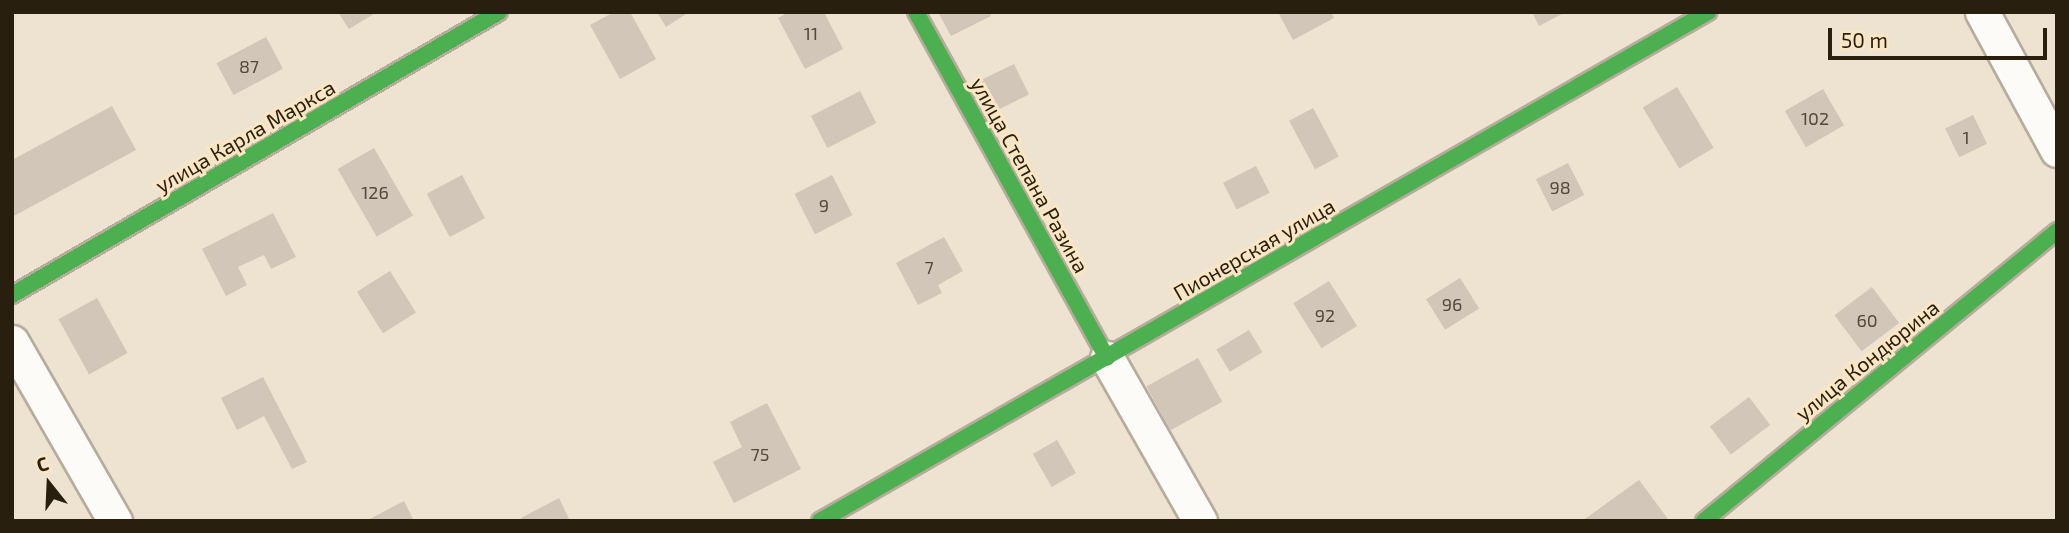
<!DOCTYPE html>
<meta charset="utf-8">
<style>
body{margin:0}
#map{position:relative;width:2069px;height:533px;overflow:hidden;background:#eee3d1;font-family:"Exo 2",sans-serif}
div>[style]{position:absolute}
.building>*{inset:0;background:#d1c6b7;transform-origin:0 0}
.roads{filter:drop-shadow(2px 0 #b6ac9c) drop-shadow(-2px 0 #b6ac9c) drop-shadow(0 2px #b6ac9c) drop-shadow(0 -2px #b6ac9c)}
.street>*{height:33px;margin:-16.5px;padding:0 16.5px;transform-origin:16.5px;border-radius:16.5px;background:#fcfbf8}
.fast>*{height:16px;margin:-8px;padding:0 8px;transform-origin:8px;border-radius:8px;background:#4caf50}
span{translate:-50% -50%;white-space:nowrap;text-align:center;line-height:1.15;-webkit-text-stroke:6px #fbe6c4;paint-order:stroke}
.number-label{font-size:18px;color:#524939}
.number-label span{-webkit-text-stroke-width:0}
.street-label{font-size:21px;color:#281f0f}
.frame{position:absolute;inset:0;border:14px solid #281f0f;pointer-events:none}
.north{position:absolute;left:14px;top:449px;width:70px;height:70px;-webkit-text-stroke:5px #fbe6c4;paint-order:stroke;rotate:342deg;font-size:19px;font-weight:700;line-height:28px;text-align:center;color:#281f0f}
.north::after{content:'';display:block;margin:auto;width:24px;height:32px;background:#281f0f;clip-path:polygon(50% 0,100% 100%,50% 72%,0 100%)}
.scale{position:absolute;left:1828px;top:28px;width:219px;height:32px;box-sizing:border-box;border:4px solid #281f0f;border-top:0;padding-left:9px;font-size:21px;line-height:24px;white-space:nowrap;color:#281f0f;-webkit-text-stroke:5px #fbe6c4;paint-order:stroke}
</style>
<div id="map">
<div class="building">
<div style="clip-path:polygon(338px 12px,377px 12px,349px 29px)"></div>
<div style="clip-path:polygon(614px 12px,630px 12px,656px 59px,620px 79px,590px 25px)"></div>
<div style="clip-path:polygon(657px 12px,689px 12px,666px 27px)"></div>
<div style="clip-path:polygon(789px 12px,824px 12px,843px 49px,805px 69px,778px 18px)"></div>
<div style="clip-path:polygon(938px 12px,990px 12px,991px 16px,951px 36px)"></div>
<div style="clip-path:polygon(1278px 12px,1331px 12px,1334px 18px,1293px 40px)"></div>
<div style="clip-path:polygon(1532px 12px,1566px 12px,1539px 26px)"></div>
<div style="left:266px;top:37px;width:36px;height:56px;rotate:62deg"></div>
<div style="left:1014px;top:64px;width:34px;height:39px;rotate:64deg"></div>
<div style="left:1677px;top:87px;width:71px;height:40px;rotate:59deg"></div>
<div style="left:1823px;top:89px;width:42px;height:44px;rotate:60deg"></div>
<div style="left:860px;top:91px;width:36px;height:55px;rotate:63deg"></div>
<div style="clip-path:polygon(112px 106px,136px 150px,12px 217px,12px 160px)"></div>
<div style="left:1313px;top:108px;width:55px;height:27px;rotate:62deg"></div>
<div style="left:1973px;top:115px;width:32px;height:31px;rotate:64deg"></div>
<div style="left:374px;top:148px;width:78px;height:42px;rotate:60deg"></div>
<div style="left:1568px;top:163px;width:36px;height:36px;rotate:63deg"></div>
<div style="left:1256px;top:166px;width:30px;height:37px;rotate:63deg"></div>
<div style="left:462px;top:175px;width:49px;height:40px;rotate:62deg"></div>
<div style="left:832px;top:175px;width:45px;height:42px;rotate:63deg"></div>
<div style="clip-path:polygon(273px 213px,296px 257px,271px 269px,264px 255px,238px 267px,247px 285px,226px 296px,202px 249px)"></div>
<div style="clip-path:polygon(944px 237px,963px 271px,938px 285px,942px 293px,918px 305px,896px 263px)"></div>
<div style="left:390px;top:271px;width:49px;height:39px;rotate:58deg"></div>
<div style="left:1460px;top:278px;width:36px;height:40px;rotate:58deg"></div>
<div style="left:1329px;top:281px;width:53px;height:42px;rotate:58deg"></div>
<div style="left:1872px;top:287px;width:45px;height:47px;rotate:53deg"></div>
<div style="left:97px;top:298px;width:63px;height:44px;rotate:61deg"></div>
<div style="left:1249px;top:330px;width:26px;height:38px;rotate:59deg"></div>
<div style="left:1198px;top:358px;width:50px;height:59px;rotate:61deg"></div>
<div style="clip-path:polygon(263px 377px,307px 462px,292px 469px,264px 416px,237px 430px,221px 398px)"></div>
<div style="left:1749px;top:397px;width:35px;height:49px;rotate:53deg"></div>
<div style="clip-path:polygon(767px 403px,801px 469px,734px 503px,713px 462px,742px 447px,730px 422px)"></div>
<div style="left:1057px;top:440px;width:38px;height:28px;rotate:60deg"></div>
<div style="clip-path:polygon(1639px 480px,1668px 519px,1582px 521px)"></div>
<div style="clip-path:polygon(559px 498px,570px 521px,522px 521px,521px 518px)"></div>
<div style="clip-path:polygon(404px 501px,414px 521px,366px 521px)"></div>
</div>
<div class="roads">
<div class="street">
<div style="left:1982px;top:12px;width:157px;rotate:61.5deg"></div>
<div style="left:12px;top:342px;width:207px;rotate:60.1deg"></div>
<div style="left:1107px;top:358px;width:188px;rotate:60.3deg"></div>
</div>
<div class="fast">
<div style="left:916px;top:12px;width:395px;rotate:61.1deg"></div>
<div style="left:12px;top:295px;width:563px;rotate:-30.16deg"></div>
<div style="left:820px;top:521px;width:1024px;rotate:-29.82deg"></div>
<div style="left:1704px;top:521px;width:457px;rotate:-39.4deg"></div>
</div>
</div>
<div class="number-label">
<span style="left:811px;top:33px">11</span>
<span style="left:249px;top:66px">87</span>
<span style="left:1815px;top:118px">102</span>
<span style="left:1966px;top:137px">1</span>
<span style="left:1560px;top:187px">98</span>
<span style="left:375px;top:192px">126</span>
<span style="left:824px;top:205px">9</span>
<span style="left:929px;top:267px">7</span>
<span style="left:1452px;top:304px">96</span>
<span style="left:1325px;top:315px">92</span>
<span style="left:1867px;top:320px">60</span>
<span style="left:760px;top:454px">75</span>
</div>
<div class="street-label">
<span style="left:245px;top:136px;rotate:-30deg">улица Карла Маркса</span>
<span style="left:1030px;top:175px;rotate:61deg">улица Степана Разина</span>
<span style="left:1254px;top:249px;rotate:-30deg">Пионерская улица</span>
<span style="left:1867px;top:360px;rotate:-39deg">улица Кондюрина</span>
</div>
<div class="frame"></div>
<div class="north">С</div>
<div class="scale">50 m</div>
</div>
